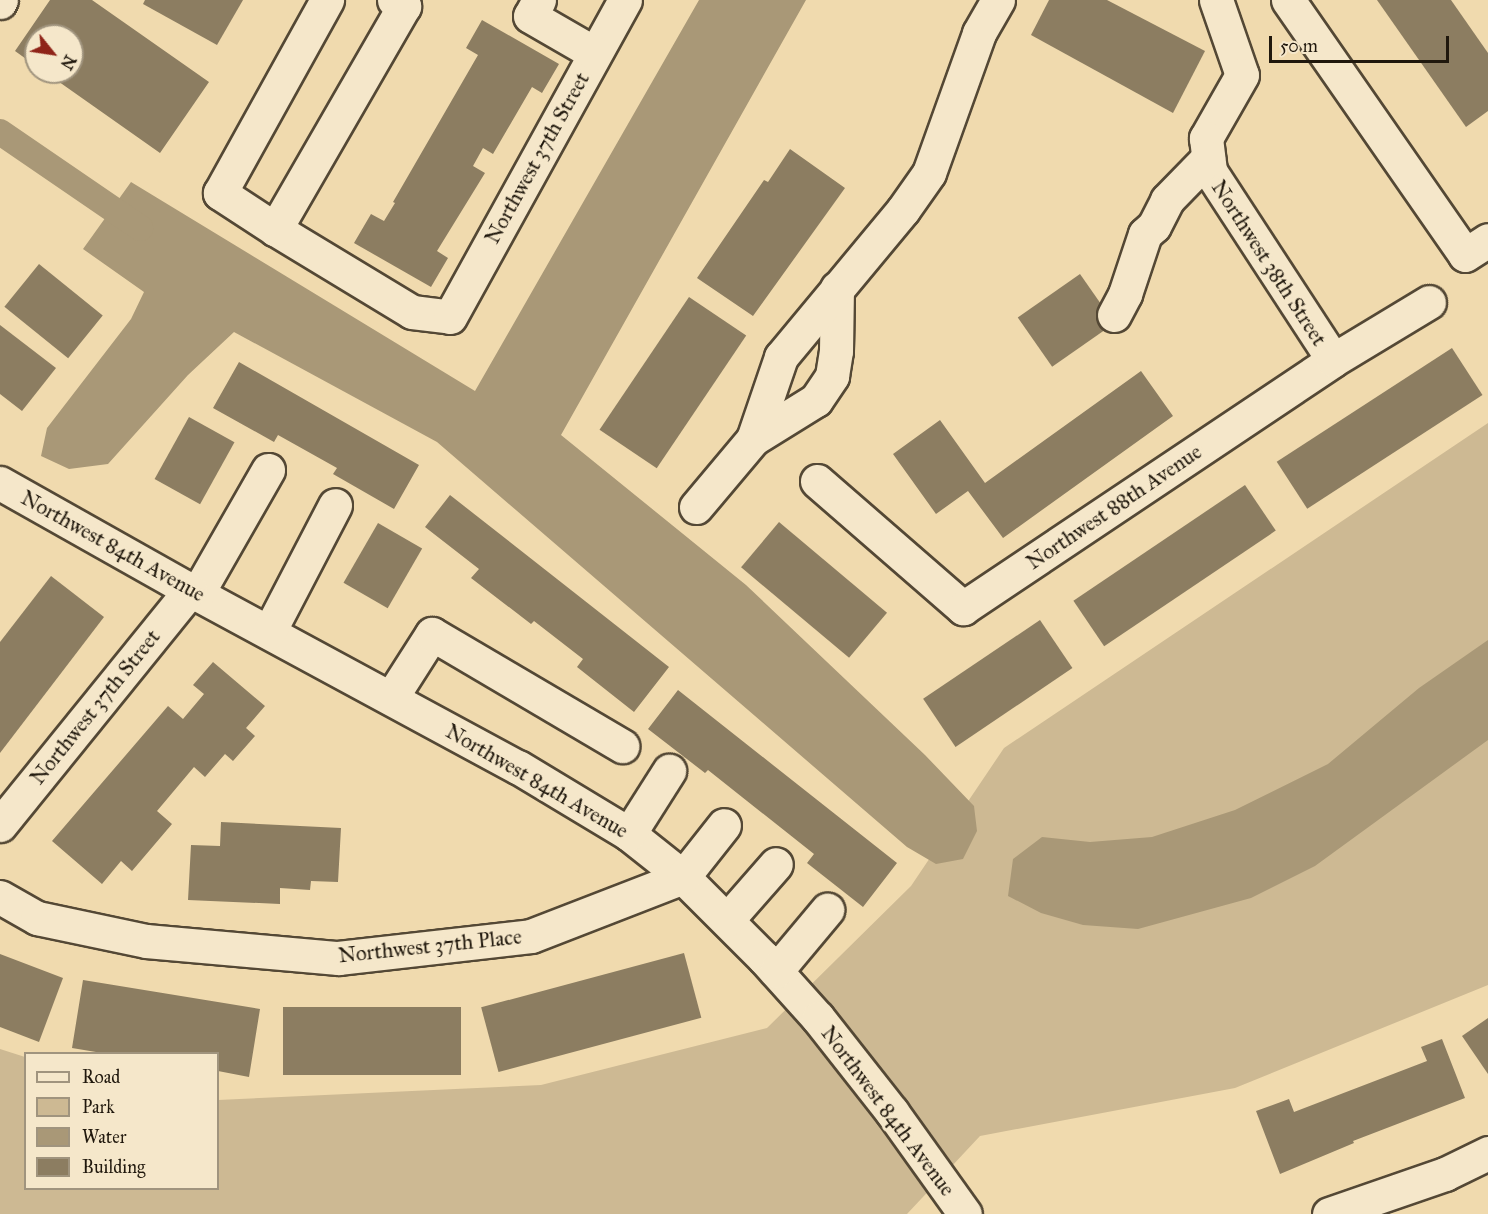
<!DOCTYPE html>
<style>
body{margin:0}
#map{position:relative;width:1488px;height:1214px;overflow:hidden;background:#f0daae;font-family:"IM FELL Great Primer",serif}
div>[style]{position:absolute}
.green>*{inset:0;background:#cdb993}
.water>*{inset:0;background:#a99877}
.canal>*{height:26px;margin:-13px;padding:0 13px;transform-origin:13px;border-radius:13px;background:#a99877}
.building>*{inset:0;background:#8c7d61;transform-origin:0 0}
.roads{filter:drop-shadow(2px 0 #544835) drop-shadow(-2px 0 #544835) drop-shadow(0 2px #544835) drop-shadow(0 -2px #544835)}
.minor>*{height:33px;margin:-16.5px;padding:0 16.5px;transform-origin:16.5px;border-radius:16.5px;background:#f5e7ca}
span{translate:-50% -50%;white-space:nowrap;text-align:center;line-height:1.15;-webkit-text-stroke:6px #f5e7ca;paint-order:stroke}
.street-label{font-size:21px;color:#20180d}
.legend{position:absolute;left:24px;top:1052px;width:195px;height:138px;box-sizing:border-box;background:#f5e7ca;border:2px solid #a0947e;margin:0;padding:8px 10px;list-style:none;font-size:18px;color:#20180d}
.legend li{display:flex;align-items:center;gap:12px;height:30px}
.legend b{width:30px;border:2px solid #a0947e}
.north{position:absolute;left:24px;top:24px;width:60px;height:60px;box-sizing:border-box;background:#f5e7ca;border:2px solid #a0947e;border-radius:50%;rotate:120deg;font-size:16px;font-weight:700;line-height:24px;text-align:center;color:#20180d}
.north::after{content:'';display:block;margin:auto;width:21px;height:27px;background:#8f2418;clip-path:polygon(50% 0,100% 100%,50% 72%,0 100%)}
.scale{position:absolute;left:1269px;top:36px;width:180px;height:27px;box-sizing:border-box;border:3px solid #20180d;border-top:0;padding-left:8px;font-size:18px;line-height:21px;white-space:nowrap;color:#20180d;-webkit-text-stroke:4px #f5e7ca;paint-order:stroke}
</style>
<div id="map">
<div class="green">
<div style="clip-path:polygon(1488px 423px,1488px 985px,1235px 1088px,980px 1136px,907px 1214px,0 1214px,0 1049px,25px 1057px,26px 1188px,218px 1188px,218px 1100px,541px 1085px,767px 1028px,911px 886px,1004px 748px)"></div>
</div>
<div class="water">
<div style="clip-path:polygon(699px 0,806px 0,561px 435px,746px 585px,925px 755px,974px 806px,977px 831px,963px 859px,936px 864px,907px 847px,437px 442px,234px 332px,188px 375px,108px 464px,69px 469px,41px 456px,47px 428px,131px 319px,144px 292px,83px 249px,131px 182px,475px 391px)"></div>
<div style="clip-path:polygon(1488px 640px,1488px 740px,1315px 866px,1251px 898px,1138px 929px,1083px 925px,1041px 913px,1008px 896px,1013px 859px,1042px 837px,1090px 842px,1152px 837px,1235px 810px,1328px 764px,1419px 688px)"></div>
</div>
<div class="canal">
<div style="left:0;top:132px;width:170px;rotate:34.4deg"></div>
</div>
<div class="building">
<div style="clip-path:polygon(50px 0,92px 0,209px 82px,160px 153px,45px 72px,72px 72px,72px 36px,36px 36px,36px 66px,15px 51px)"></div>
<div style="clip-path:polygon(145px 0,243px 0,217px 45px,143px 4px)"></div>
<div style="clip-path:polygon(1049px 0,1107px 0,1205px 51px,1173px 113px,1031px 35px)"></div>
<div style="clip-path:polygon(1377px 0,1451px 0,1488px 53px,1488px 111px,1466px 127px)"></div>
<div style="clip-path:polygon(482px 20px,559px 64px,542px 93px,532px 87px,493px 154px,483px 148px,473px 166px,485px 173px,437px 251px,448px 258px,431px 287px,354px 243px,371px 214px,384px 221px,395px 203px,393px 202px,478px 55px,466px 48px)"></div>
<div style="clip-path:polygon(790px 149px,845px 188px,753px 316px,697px 278px,764px 180px,768px 182px)"></div>
<div style="left:39px;top:264px;width:82px;height:55px;rotate:39deg"></div>
<div style="left:1080px;top:274px;width:60px;height:76px;rotate:55deg"></div>
<div style="left:689px;top:297px;width:69px;height:160px;rotate:34deg"></div>
<div style="clip-path:polygon(0 325px,56px 368px,22px 411px,0 394px)"></div>
<div style="left:1452px;top:348px;width:56px;height:209px;rotate:57deg"></div>
<div style="clip-path:polygon(239px 362px,419px 465px,394px 509px,333px 474px,337px 468px,278px 435px,274px 442px,213px 408px)"></div>
<div style="clip-path:polygon(1141px 371px,1173px 416px,1003px 538px,968px 491px,936px 514px,893px 454px,940px 420px,985px 483px)"></div>
<div style="left:189px;top:417px;width:52px;height:71px;rotate:29deg"></div>
<div style="left:1245px;top:485px;width:55px;height:207px;rotate:56deg"></div>
<div style="clip-path:polygon(450px 495px,669px 667px,634px 712px,577px 667px,583px 659px,534px 621px,531px 624px,471px 578px,479px 569px,425px 527px)"></div>
<div style="left:779px;top:522px;width:141px;height:59px;rotate:40deg"></div>
<div style="left:378px;top:523px;width:51px;height:69px;rotate:30deg"></div>
<div style="clip-path:polygon(51px 576px,104px 617px,0 753px,0 642px)"></div>
<div style="left:1040px;top:620px;width:58px;height:141px;rotate:56deg"></div>
<div style="clip-path:polygon(213px 662px,265px 706px,246px 728px,255px 736px,233px 761px,225px 754px,205px 777px,194px 767px,157px 811px,172px 824px,132px 871px,121px 861px,102px 884px,52px 841px,168px 706px,183px 719px,204px 694px,193px 685px)"></div>
<div style="clip-path:polygon(678px 690px,897px 863px,863px 907px,807px 863px,814px 854px,708px 770px,705px 773px,648px 729px)"></div>
<div style="clip-path:polygon(221px 822px,341px 828px,338px 882px,311px 881px,310px 890px,280px 888px,280px 904px,188px 900px,191px 845px,220px 846px)"></div>
<div style="left:684px;top:953px;width:67px;height:210px;rotate:75deg"></div>
<div style="clip-path:polygon(0 954px,63px 978px,39px 1042px,0 1027px)"></div>
<div style="clip-path:polygon(83px 980px,260px 1009px,249px 1077px,218px 1071px,218px 1054px,108px 1054px,72px 1048px)"></div>
<div style="left:283px;top:1007px;width:178px;height:68px"></div>
<div style="clip-path:polygon(1488px 1018px,1488px 1074px,1462px 1036px)"></div>
<div style="clip-path:polygon(1442px 1039px,1465px 1098px,1353px 1141px,1354px 1143px,1280px 1174px,1256px 1111px,1289px 1099px,1294px 1112px,1427px 1061px,1421px 1047px)"></div>
</div>
<div class="roads">
<div class="minor">
<div style="left:394px;top:0;width:12px;rotate:31deg"></div>
<div style="left:404px;top:6px;width:258px;rotate:120deg"></div>
<div style="left:275px;top:229px;width:160px;rotate:31.2deg"></div>
<div style="left:412px;top:312px;width:38px;rotate:7deg"></div>
<div style="left:450px;top:317px;width:362px;rotate:-61.1deg"></div>
<div style="left:539px;top:0;width:18px;rotate:119deg"></div>
<div style="left:530px;top:16px;width:74px;rotate:30deg"></div>
<div style="left:1216px;top:0;width:79px;rotate:70.9deg"></div>
<div style="left:1242px;top:75px;width:73px;rotate:119.7deg"></div>
<div style="left:1206px;top:138px;width:33px;rotate:83deg"></div>
<div style="left:1210px;top:171px;width:225px;rotate:56.9deg"></div>
<div style="left:1288px;top:0;width:310px;rotate:55.2deg"></div>
<div style="left:1465px;top:255px;width:27px;rotate:-33deg"></div>
<div style="left:0;top:2px;width:2px;rotate:-63deg"></div>
<div style="left:275px;top:229px;width:66px;rotate:-146.8deg"></div>
<div style="left:220px;top:193px;width:221px;rotate:-61deg"></div>
<div style="left:1114px;top:315px;width:24px;rotate:-62deg"></div>
<div style="left:1125px;top:294px;width:63px;rotate:-71.6deg"></div>
<div style="left:1145px;top:234px;width:12px;rotate:-42deg"></div>
<div style="left:1154px;top:226px;width:29px;rotate:-63deg"></div>
<div style="left:1167px;top:200px;width:59px;rotate:-45.7deg"></div>
<div style="left:753px;top:439px;width:74px;rotate:-31.8deg"></div>
<div style="left:816px;top:400px;width:29px;rotate:-56deg"></div>
<div style="left:832px;top:376px;width:25px;rotate:-81deg"></div>
<div style="left:836px;top:351px;width:63px;rotate:-89.1deg"></div>
<div style="left:817px;top:481px;width:194px;rotate:41deg"></div>
<div style="left:963px;top:608px;width:445px;rotate:-33.8deg"></div>
<div style="left:1333px;top:360px;width:112px;rotate:-31.1deg"></div>
<div style="left:0;top:483px;width:218px;rotate:29.4deg"></div>
<div style="left:190px;top:590px;width:373px;rotate:28.4deg"></div>
<div style="left:518px;top:767px;width:130px;rotate:31.1deg"></div>
<div style="left:629px;top:834px;width:69px;rotate:38.5deg"></div>
<div style="left:683px;top:877px;width:115px;rotate:45deg"></div>
<div style="left:764px;top:958px;width:81px;rotate:48deg"></div>
<div style="left:818px;top:1018px;width:120px;rotate:51.8deg"></div>
<div style="left:892px;top:1112px;width:125px;rotate:54.4deg"></div>
<div style="left:696px;top:507px;width:89px;rotate:-50deg"></div>
<div style="left:753px;top:439px;width:87px;rotate:-71.1deg"></div>
<div style="left:781px;top:357px;width:191px;rotate:-50.3deg"></div>
<div style="left:903px;top:210px;width:45px;rotate:-54.9deg"></div>
<div style="left:929px;top:173px;width:149px;rotate:-70.3deg"></div>
<div style="left:979px;top:33px;width:38px;rotate:-60deg"></div>
<div style="left:197px;top:594px;width:143px;rotate:-60.2deg"></div>
<div style="left:269px;top:632px;width:143px;rotate:-62.5deg"></div>
<div style="left:391px;top:698px;width:76px;rotate:-57.4deg"></div>
<div style="left:432px;top:634px;width:221px;rotate:30.5deg"></div>
<div style="left:0;top:825px;width:302px;rotate:-51deg"></div>
<div style="left:629px;top:834px;width:75px;rotate:-57.6deg"></div>
<div style="left:0;top:897px;width:43px;rotate:29.6deg"></div>
<div style="left:37px;top:918px;width:111px;rotate:11.9deg"></div>
<div style="left:146px;top:941px;width:193px;rotate:5.1deg"></div>
<div style="left:338px;top:958px;width:194px;rotate:-6.5deg"></div>
<div style="left:531px;top:936px;width:163px;rotate:-21.2deg"></div>
<div style="left:683px;top:877px;width:66px;rotate:-51.7deg"></div>
<div style="left:727px;top:920px;width:74px;rotate:-48.8deg"></div>
<div style="left:776px;top:971px;width:80px;rotate:-50.1deg"></div>
<div style="left:1329px;top:1214px;width:123px;rotate:-19deg"></div>
<div style="left:1445px;top:1174px;width:48px;rotate:-26deg"></div>
</div>
</div>
<div class="street-label">
<span style="left:537px;top:158px;rotate:-61deg">Northwest 37th Street</span>
<span style="left:1269px;top:263px;rotate:57deg">Northwest 38th Street</span>
<span style="left:1114px;top:507px;rotate:-34deg">Northwest 88th Avenue</span>
<span style="left:113px;top:546px;rotate:29deg">Northwest 84th Avenue</span>
<span style="left:95px;top:707px;rotate:-51deg">Northwest 37th Street</span>
<span style="left:537px;top:781px;rotate:30deg">Northwest 84th Avenue</span>
<span style="left:430px;top:946px;rotate:-6deg">Northwest 37th Place</span>
<span style="left:888px;top:1111px;rotate:53deg">Northwest 84th Avenue</span>
</div>
<ul class="legend">
<li><b style="height:8px;background:#f5e7ca"></b>Road</li>
<li><b style="height:16px;background:#cdb993"></b>Park</li>
<li><b style="height:16px;background:#a99877"></b>Water</li>
<li><b style="height:16px;background:#8c7d61"></b>Building</li>
</ul>
<div class="north">N</div>
<div class="scale">50 m</div>
</div>
